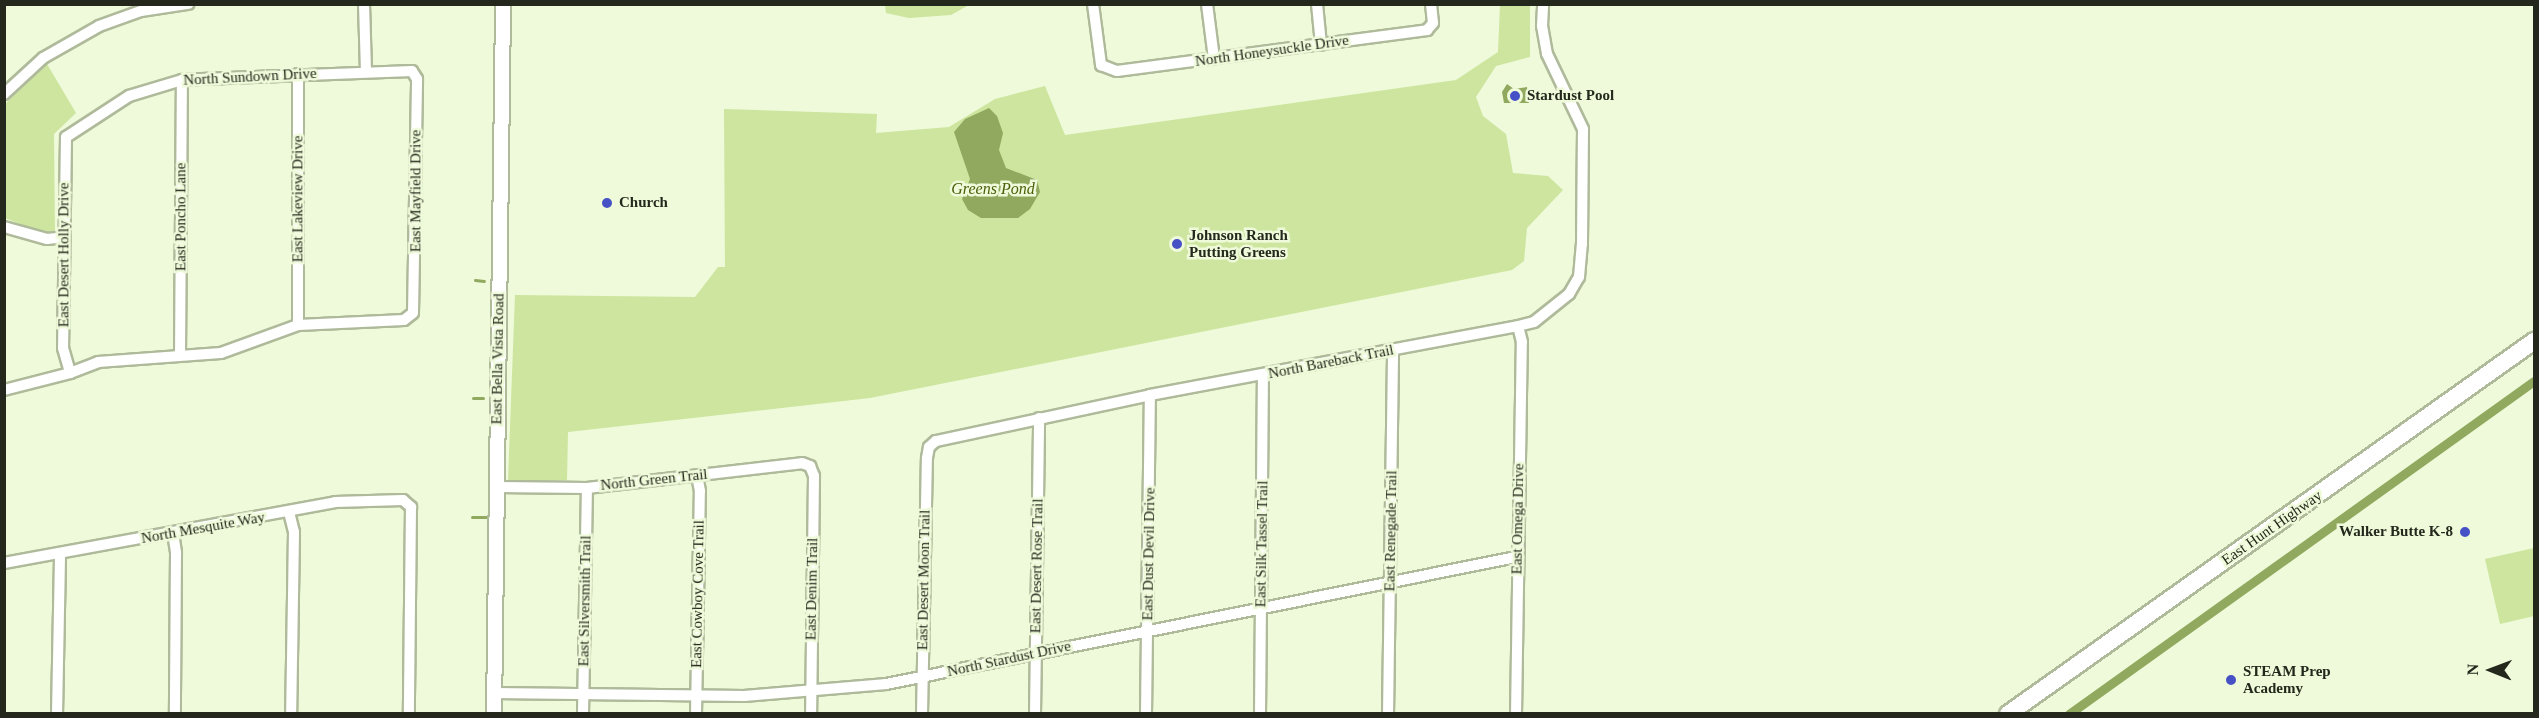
<!DOCTYPE html>
<style>
body{margin:0}
#map{position:relative;width:2539px;height:718px;overflow:hidden;background:#eefad9;font-family:Georgia,serif}
div>[style]{position:absolute}
.green>*{inset:0;background:#cde59e}
.water>*{inset:0;background:#91a95f}
.stream>*{height:3px;margin:-1.5px;padding:0 1.5px;transform-origin:1.5px;border-radius:1.5px;background:#91a95f}
.canal>*{height:9px;margin:-4.5px;padding:0 4.5px;transform-origin:4.5px;border-radius:4.5px;background:#91a95f}
.roads{filter:drop-shadow(2px 0 #afba9b) drop-shadow(-2px 0 #afba9b) drop-shadow(0 2px #afba9b) drop-shadow(0 -2px #afba9b)}
.street>*{height:10px;margin:-5px;padding:0 5px;transform-origin:5px;border-radius:5px;background:#fff}
.secondary>*{height:14px;margin:-7px;padding:0 7px;transform-origin:7px;border-radius:7px;background:#fff}
.primary>*{height:16px;margin:-8px;padding:0 8px;transform-origin:8px;border-radius:8px;background:#fff}
.dots>*{width:16px;height:16px;translate:-50% -50%;box-sizing:border-box;border:3px solid #eefad9;border-radius:50%}
span{translate:-50% -50%;white-space:nowrap;text-align:center;line-height:1.15;-webkit-text-stroke:5px #eefad9;paint-order:stroke}
.street-label{font-size:15px;color:#24281c}
.poi-label{font-size:15px;color:#24281c;font-weight:700}
.left{translate:0 -50%;text-align:left}
.right{translate:-100% -50%;text-align:right}
.water-label{font-size:16px;color:#4a5f0a;font-style:italic}
.frame{position:absolute;inset:0;border:6px solid #24281c;pointer-events:none}
.north{position:absolute;left:2461px;top:640px;width:60px;height:60px;-webkit-text-stroke:4px #eefad9;paint-order:stroke;rotate:271deg;font-size:16px;font-weight:700;line-height:24px;text-align:center;color:#24281c}
.north::after{content:'';display:block;margin:auto;width:21px;height:27px;background:#24281c;clip-path:polygon(50% 0,100% 100%,50% 72%,0 100%)}
</style>
<div id="map">
<div class="green">
<div style="clip-path:polygon(885px 5px,885px 4px,969px 5px,951px 15px,909px 18px,886px 13px)"></div>
<div style="clip-path:polygon(1500px 5px,1530px 5px,1530px 57px,1496px 66px,1476px 97px,1483px 116px,1506px 134px,1513px 173px,1548px 176px,1563px 190px,1527px 228px,1524px 261px,1512px 270px,870px 398px,568px 432px,567px 480px,508px 481px,515px 295px,695px 297px,718px 267px,725px 267px,724px 109px,877px 114px,876px 133px,949px 127px,995px 99px,1045px 86px,1065px 135px,1456px 80px,1498px 52px)"></div>
<div style="clip-path:polygon(47px 64px,76px 113px,54px 134px,55px 238px,5px 218px,5px 104px)"></div>
<div style="clip-path:polygon(2534px 548px,2534px 616px,2500px 624px,2485px 559px)"></div>
</div>
<div class="water">
<div style="clip-path:polygon(1507px 84px,1514px 89px,1527px 87px,1529px 103px,1504px 103px,1502px 92px)"></div>
<div style="clip-path:polygon(989px 108px,997px 116px,1003px 133px,999px 150px,1006px 168px,1037px 180px,1040px 192px,1030px 209px,1018px 218px,981px 218px,968px 210px,962px 199px,970px 179px,954px 132px,965px 119px)"></div>
</div>
<div class="stream">
<div style="left:475px;top:280px;width:9px;rotate:6deg"></div>
<div style="left:473px;top:398px;width:10px"></div>
<div style="left:472px;top:517px;width:14px"></div>
</div>
<div class="canal">
<div style="left:2069px;top:714px;width:572px;rotate:-35.61deg"></div>
</div>
<div class="roads">
<div class="street">
<div style="left:364px;top:4px;width:67px;rotate:88.3deg"></div>
<div style="left:1093px;top:4px;width:62px;rotate:82.5deg"></div>
<div style="left:1101px;top:65px;width:17px;rotate:21deg"></div>
<div style="left:1117px;top:71px;width:313px;rotate:-7.5deg"></div>
<div style="left:1427px;top:30px;width:9px;rotate:-49deg"></div>
<div style="left:1433px;top:23px;width:19px;rotate:-96deg"></div>
<div style="left:1207px;top:4px;width:55px;rotate:82.7deg"></div>
<div style="left:1317px;top:4px;width:41px;rotate:84.4deg"></div>
<div style="left:4px;top:94px;width:53px;rotate:-42.7deg"></div>
<div style="left:43px;top:58px;width:64px;rotate:-29.7deg"></div>
<div style="left:99px;top:26px;width:45px;rotate:-19.7deg"></div>
<div style="left:141px;top:11px;width:48px;rotate:-8.5deg"></div>
<div style="left:4px;top:227px;width:45px;rotate:15.6deg"></div>
<div style="left:47px;top:239px;width:18px;rotate:-6deg"></div>
<div style="left:298px;top:325px;width:251px;rotate:-90deg"></div>
<div style="left:180px;top:355px;width:275px;rotate:-89.6deg"></div>
<div style="left:4px;top:390px;width:68px;rotate:-14.4deg"></div>
<div style="left:70px;top:373px;width:30px;rotate:-21deg"></div>
<div style="left:98px;top:362px;width:123px;rotate:-4.2deg"></div>
<div style="left:221px;top:353px;width:82px;rotate:-20deg"></div>
<div style="left:298px;top:325px;width:106px;rotate:-2.7deg"></div>
<div style="left:404px;top:320px;width:11px;rotate:-38deg"></div>
<div style="left:413px;top:313px;width:234px;rotate:-89deg"></div>
<div style="left:417px;top:79px;width:9px;rotate:-122deg"></div>
<div style="left:412px;top:71px;width:230px;rotate:177.8deg"></div>
<div style="left:182px;top:80px;width:55px;rotate:163.2deg"></div>
<div style="left:129px;top:96px;width:75px;rotate:146.9deg"></div>
<div style="left:66px;top:137px;width:211px;rotate:90.8deg"></div>
<div style="left:63px;top:348px;width:26px;rotate:74deg"></div>
<div style="left:497px;top:487px;width:90px;rotate:0.6deg"></div>
<div style="left:587px;top:488px;width:216px;rotate:-6.6deg"></div>
<div style="left:802px;top:463px;width:9px;rotate:21deg"></div>
<div style="left:810px;top:466px;width:11px;rotate:68deg"></div>
<div style="left:814px;top:476px;width:238px;rotate:90.7deg"></div>
<div style="left:289px;top:512px;width:21px;rotate:76deg"></div>
<div style="left:294px;top:532px;width:182px;rotate:90.9deg"></div>
<div style="left:173px;top:533px;width:20px;rotate:81deg"></div>
<div style="left:176px;top:553px;width:161px;rotate:90.4deg"></div>
<div style="left:4px;top:563px;width:337px;rotate:-10.4deg"></div>
<div style="left:335px;top:502px;width:68px;rotate:-1.7deg"></div>
<div style="left:403px;top:500px;width:11px;rotate:41deg"></div>
<div style="left:411px;top:507px;width:207px;rotate:90.6deg"></div>
<div style="left:494px;top:693px;width:250px;rotate:0.7deg"></div>
<div style="left:744px;top:696px;width:143px;rotate:-4.8deg"></div>
<div style="left:886px;top:684px;width:643px;rotate:-11.4deg"></div>
<div style="left:57px;top:714px;width:161px;rotate:-88.9deg"></div>
<div style="left:583px;top:714px;width:226px;rotate:-89deg"></div>
<div style="left:696px;top:714px;width:223px;rotate:-89deg"></div>
<div style="left:700px;top:491px;width:16px;rotate:-101deg"></div>
<div style="left:922px;top:714px;width:256px;rotate:-88.9deg"></div>
<div style="left:927px;top:458px;width:11px;rotate:-80deg"></div>
<div style="left:929px;top:447px;width:9px;rotate:-41deg"></div>
<div style="left:936px;top:441px;width:219px;rotate:-12.1deg"></div>
<div style="left:1150px;top:395px;width:374px;rotate:-10.6deg"></div>
<div style="left:1518px;top:326px;width:16px;rotate:-14deg"></div>
<div style="left:1534px;top:322px;width:45px;rotate:-38.7deg"></div>
<div style="left:1569px;top:294px;width:20px;rotate:-60deg"></div>
<div style="left:1579px;top:277px;width:33px;rotate:-85deg"></div>
<div style="left:1582px;top:244px;width:115px;rotate:-89.5deg"></div>
<div style="left:1583px;top:129px;width:83px;rotate:-115.6deg"></div>
<div style="left:1547px;top:54px;width:28px;rotate:-100deg"></div>
<div style="left:1542px;top:26px;width:22px;rotate:-87deg"></div>
<div style="left:1035px;top:714px;width:296px;rotate:-89.2deg"></div>
<div style="left:1146px;top:714px;width:319px;rotate:-89.3deg"></div>
<div style="left:1260px;top:714px;width:339px;rotate:-89.5deg"></div>
<div style="left:1388px;top:714px;width:365px;rotate:-89.2deg"></div>
<div style="left:1516px;top:714px;width:372px;rotate:-89.1deg"></div>
<div style="left:1522px;top:342px;width:16px;rotate:-104deg"></div>
</div>
<div class="secondary">
<div style="left:494px;top:714px;width:710px;rotate:-89.27deg"></div>
</div>
<div class="primary">
<div style="left:2008px;top:714px;width:645px;rotate:-35.34deg"></div>
</div>
</div>
<div class="dots">
<div style="left:1515px;top:96px;background:#4651c6"></div>
<div style="left:607px;top:203px;background:#4651c6"></div>
<div style="left:1177px;top:244px;background:#4651c6"></div>
<div style="left:2465px;top:532px;background:#4651c6"></div>
<div style="left:2231px;top:680px;background:#4651c6"></div>
</div>
<div class="street-label">
<span style="left:1272px;top:51px;rotate:-8deg">North Honeysuckle Drive</span>
<span style="left:250px;top:77px;rotate:-3deg">North Sundown Drive</span>
<span style="left:416px;top:191px;rotate:-90deg">East Mayfield Drive</span>
<span style="left:298px;top:199px;rotate:-90deg">East Lakeview Drive</span>
<span style="left:181px;top:217px;rotate:-90deg">East Poncho Lane</span>
<span style="left:64px;top:255px;rotate:-90deg">East Desert Holly Drive</span>
<span style="left:498px;top:359px;rotate:-89deg">East Bella Vista Road</span>
<span style="left:1331px;top:362px;rotate:-11deg">North Bareback Trail</span>
<span style="left:654px;top:480px;rotate:-6deg">North Green Trail</span>
<span style="left:1518px;top:519px;rotate:-89deg">East Omega Drive</span>
<span style="left:203px;top:528px;rotate:-10deg">North Mesquite Way</span>
<span style="left:2272px;top:528px;rotate:-35deg">East Hunt Highway</span>
<span style="left:1391px;top:531px;rotate:-89deg">East Renegade Trail</span>
<span style="left:1262px;top:544px;rotate:-89deg">East Silk Tassel Trail</span>
<span style="left:1149px;top:554px;rotate:-89deg">East Dust Devil Drive</span>
<span style="left:1037px;top:566px;rotate:-89deg">East Desert Rose Trail</span>
<span style="left:924px;top:580px;rotate:-89deg">East Desert Moon Trail</span>
<span style="left:812px;top:589px;rotate:-89deg">East Denim Trail</span>
<span style="left:698px;top:594px;rotate:-89deg">East Cowboy Cove Trail</span>
<span style="left:585px;top:601px;rotate:-89deg">East Silversmith Trail</span>
<span style="left:1009px;top:659px;rotate:-12deg">North Stardust Drive</span>
</div>
<div class="poi-label">
<span class="left" style="left:1527px;top:96px">Stardust Pool</span>
<span class="left" style="left:619px;top:203px">Church</span>
<span class="left" style="left:1189px;top:244px">Johnson Ranch<br>Putting Greens</span>
<span class="right" style="left:2453px;top:532px">Walker Butte K-8</span>
<span class="left" style="left:2243px;top:680px">STEAM Prep<br>Academy</span>
</div>
<div class="water-label">
<span style="left:993px;top:189px">Greens Pond</span>
</div>
<div class="frame"></div>
<div class="north">N</div>
</div>
